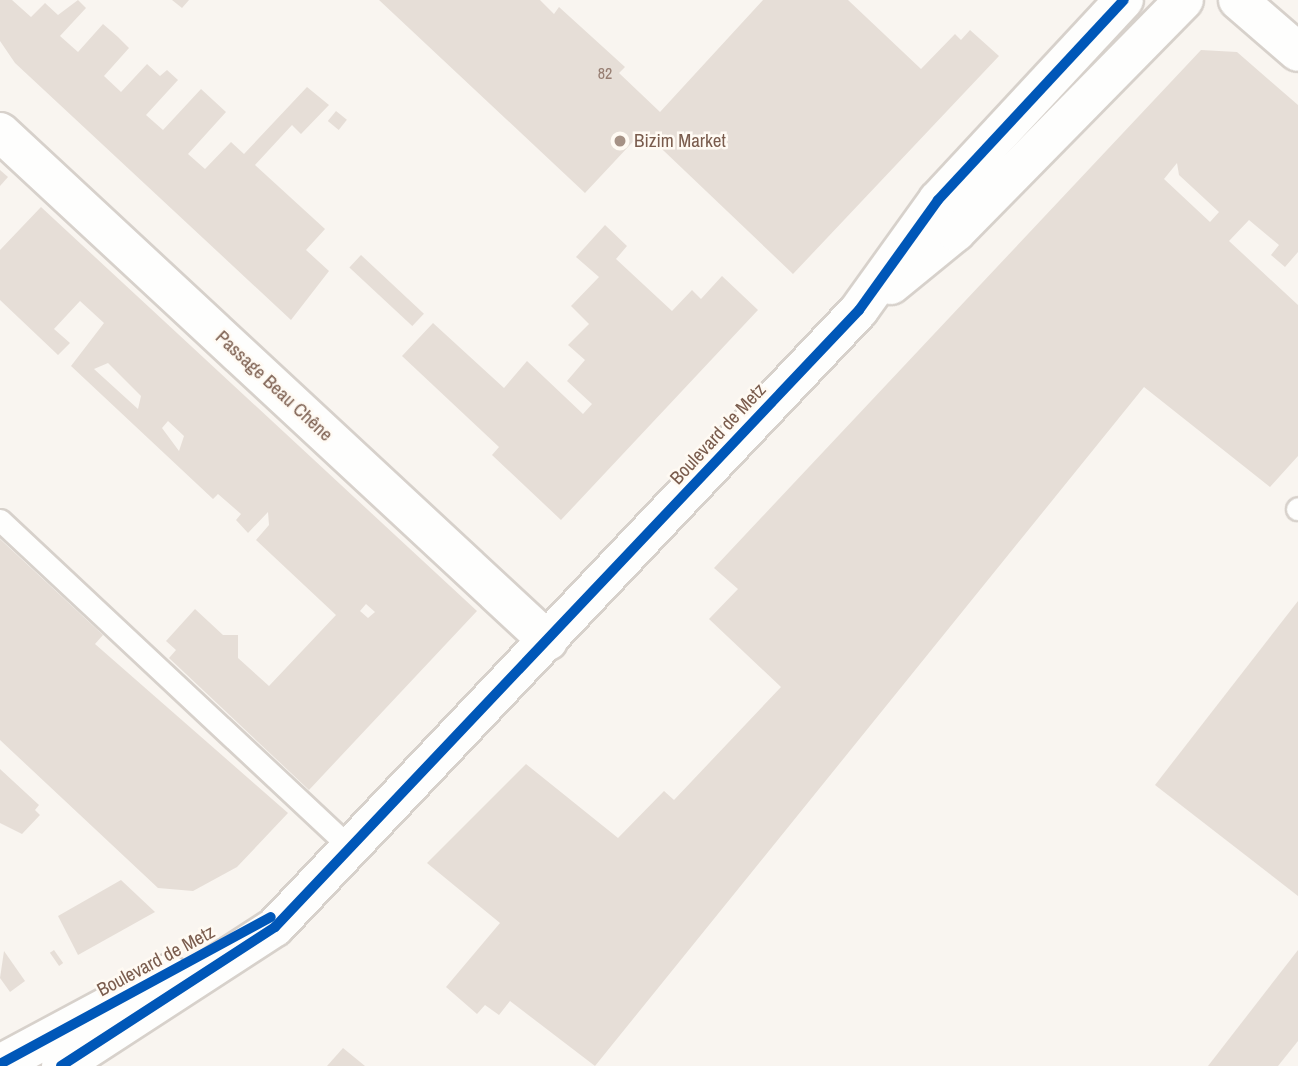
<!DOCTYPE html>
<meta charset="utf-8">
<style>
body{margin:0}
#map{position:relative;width:1298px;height:1066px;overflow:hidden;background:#f9f5f0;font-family:"Archivo Narrow",sans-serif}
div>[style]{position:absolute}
.building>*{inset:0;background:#e6ded7;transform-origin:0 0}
.roads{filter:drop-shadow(2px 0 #d7d1cb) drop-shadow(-2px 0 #d7d1cb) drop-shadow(0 2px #d7d1cb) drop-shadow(0 -2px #d7d1cb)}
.service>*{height:21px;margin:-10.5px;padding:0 10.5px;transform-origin:10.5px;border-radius:10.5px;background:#fefefd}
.minor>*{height:38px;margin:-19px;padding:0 19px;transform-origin:19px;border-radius:19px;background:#fefefd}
.tertiary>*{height:38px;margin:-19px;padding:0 19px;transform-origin:19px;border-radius:19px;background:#fefefd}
.secondary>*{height:38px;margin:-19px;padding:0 19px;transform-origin:19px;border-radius:19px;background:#fefefd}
.cycleway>*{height:10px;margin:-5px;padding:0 5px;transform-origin:5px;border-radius:5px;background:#0057b8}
.dots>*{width:19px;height:19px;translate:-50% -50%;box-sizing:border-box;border:4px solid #fffaf3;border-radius:50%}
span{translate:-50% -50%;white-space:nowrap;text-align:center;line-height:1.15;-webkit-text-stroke:5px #fffaf3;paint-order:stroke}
.number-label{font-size:16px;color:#977e72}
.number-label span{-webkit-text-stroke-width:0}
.poi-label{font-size:19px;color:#7a5c4d}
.left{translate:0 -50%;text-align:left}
.street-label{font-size:19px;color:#7a5c4d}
</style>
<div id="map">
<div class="building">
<div style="clip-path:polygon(0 0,12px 0,31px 17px,45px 3px,58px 15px,78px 0,86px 8px,60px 36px,78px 52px,103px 24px,118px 37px,129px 48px,104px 76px,121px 92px,147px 64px,160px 76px,167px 70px,178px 80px,146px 115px,163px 130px,201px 89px,226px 112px,188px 154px,205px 169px,231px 142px,244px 154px,307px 87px,329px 105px,301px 134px,292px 125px,255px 165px,325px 229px,306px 250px,329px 271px,291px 320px,15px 63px,0 41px)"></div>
<div style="clip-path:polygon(172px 0,189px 0,182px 8px)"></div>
<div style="clip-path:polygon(379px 0,540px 0,554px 14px,559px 7px,625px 67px,619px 73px,660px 112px,763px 0,848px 0,921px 69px,955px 34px,961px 40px,970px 30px,999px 56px,793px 274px,643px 131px,585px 193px)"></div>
<div style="clip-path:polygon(evenodd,1201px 50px,1237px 52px,1298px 105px,1298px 252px,1285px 267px,1271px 255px,1279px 245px,1249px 220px,1229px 241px,1298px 305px,1298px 456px,1270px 487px,1144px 387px,595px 1066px,510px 1001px,499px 1015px,485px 1005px,477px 1014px,446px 987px,500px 923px,427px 863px,526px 764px,618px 838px,664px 791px,674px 800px,781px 687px,709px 619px,738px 589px,714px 568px,1201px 50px,1177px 163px,1179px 175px,1219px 212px,1210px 222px,1164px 179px,1177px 163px)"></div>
<div style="left:336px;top:111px;width:14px;height:13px;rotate:39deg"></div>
<div style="clip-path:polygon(0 170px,8px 177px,0 186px)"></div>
<div style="clip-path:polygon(evenodd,41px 207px,477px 611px,309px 790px,169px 658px,176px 650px,166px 641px,195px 609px,223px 635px,238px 635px,238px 658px,269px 686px,336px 615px,256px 540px,269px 525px,268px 512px,248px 533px,236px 520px,241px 514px,218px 494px,213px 499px,71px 366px,104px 323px,80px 301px,54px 329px,70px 343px,58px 355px,0 300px,0 250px,41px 207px,108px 363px,141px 396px,138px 409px,94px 369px,108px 363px,41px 207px,168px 421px,184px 436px,179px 451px,162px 428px,168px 421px,41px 207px,366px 604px,375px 612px,368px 618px,360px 611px,366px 604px)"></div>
<div style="clip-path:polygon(605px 225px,627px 246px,616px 259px,672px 311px,692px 290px,701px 299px,722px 276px,758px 310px,561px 520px,492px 455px,499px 447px,402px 356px,433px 323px,504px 388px,527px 361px,583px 414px,592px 404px,567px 381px,585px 360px,568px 345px,589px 324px,571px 306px,599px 277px,576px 257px)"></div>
<div style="left:361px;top:255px;width:86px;height:17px;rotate:43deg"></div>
<div style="clip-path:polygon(0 539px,103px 635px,95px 644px,288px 813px,237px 867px,193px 891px,158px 888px,0 740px)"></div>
<div style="clip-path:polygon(1298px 601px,1298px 896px,1155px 785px)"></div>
<div style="clip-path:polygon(0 769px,39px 805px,35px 810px,40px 815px,22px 834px,0 823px)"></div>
<div style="clip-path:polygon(121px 880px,155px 912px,78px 955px,58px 916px)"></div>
<div style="left:54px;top:950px;width:16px;height:5px;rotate:55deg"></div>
<div style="clip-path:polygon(1298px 950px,1298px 1041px,1278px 1066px,1208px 1066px)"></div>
<div style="clip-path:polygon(4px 951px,25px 981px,10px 992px,0 978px)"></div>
<div style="clip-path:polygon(343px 1048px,365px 1066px,327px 1066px)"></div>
</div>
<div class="roads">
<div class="service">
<div style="left:1297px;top:509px;width:1px;rotate:-45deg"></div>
<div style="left:0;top:520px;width:481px;rotate:43.1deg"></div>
</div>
<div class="minor">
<div style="left:0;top:132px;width:748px;rotate:42.89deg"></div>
</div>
<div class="tertiary">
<div style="left:1238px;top:0;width:79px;rotate:40.9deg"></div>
</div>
<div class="secondary">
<div style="left:891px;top:285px;width:84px;rotate:-39.2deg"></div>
<div style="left:956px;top:232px;width:325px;rotate:-45.5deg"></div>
<div style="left:0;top:1064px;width:191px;rotate:-28.2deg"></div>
<div style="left:61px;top:1066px;width:255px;rotate:-33deg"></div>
<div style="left:275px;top:927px;width:850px;rotate:-46.57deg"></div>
<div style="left:859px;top:310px;width:135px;rotate:-54.3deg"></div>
<div style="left:938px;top:200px;width:273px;rotate:-47.1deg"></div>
</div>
</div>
<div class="cycleway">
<div style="left:0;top:1064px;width:308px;rotate:-28.5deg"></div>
<div style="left:61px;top:1066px;width:255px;rotate:-33deg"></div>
<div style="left:275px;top:927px;width:850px;rotate:-46.57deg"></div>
<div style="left:859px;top:310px;width:135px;rotate:-54.3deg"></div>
<div style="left:938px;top:200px;width:273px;rotate:-47.1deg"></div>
</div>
<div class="dots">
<div style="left:620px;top:141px;background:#a69286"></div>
</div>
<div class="number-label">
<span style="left:605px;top:73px">82</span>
</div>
<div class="poi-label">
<span class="left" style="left:634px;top:141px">Bizim Market</span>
</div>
<div class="street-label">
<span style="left:274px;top:386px;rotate:43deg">Passage Beau Chêne</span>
<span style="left:718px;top:434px;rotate:-47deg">Boulevard de Metz</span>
<span style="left:156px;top:961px;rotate:-28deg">Boulevard de Metz</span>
</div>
</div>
